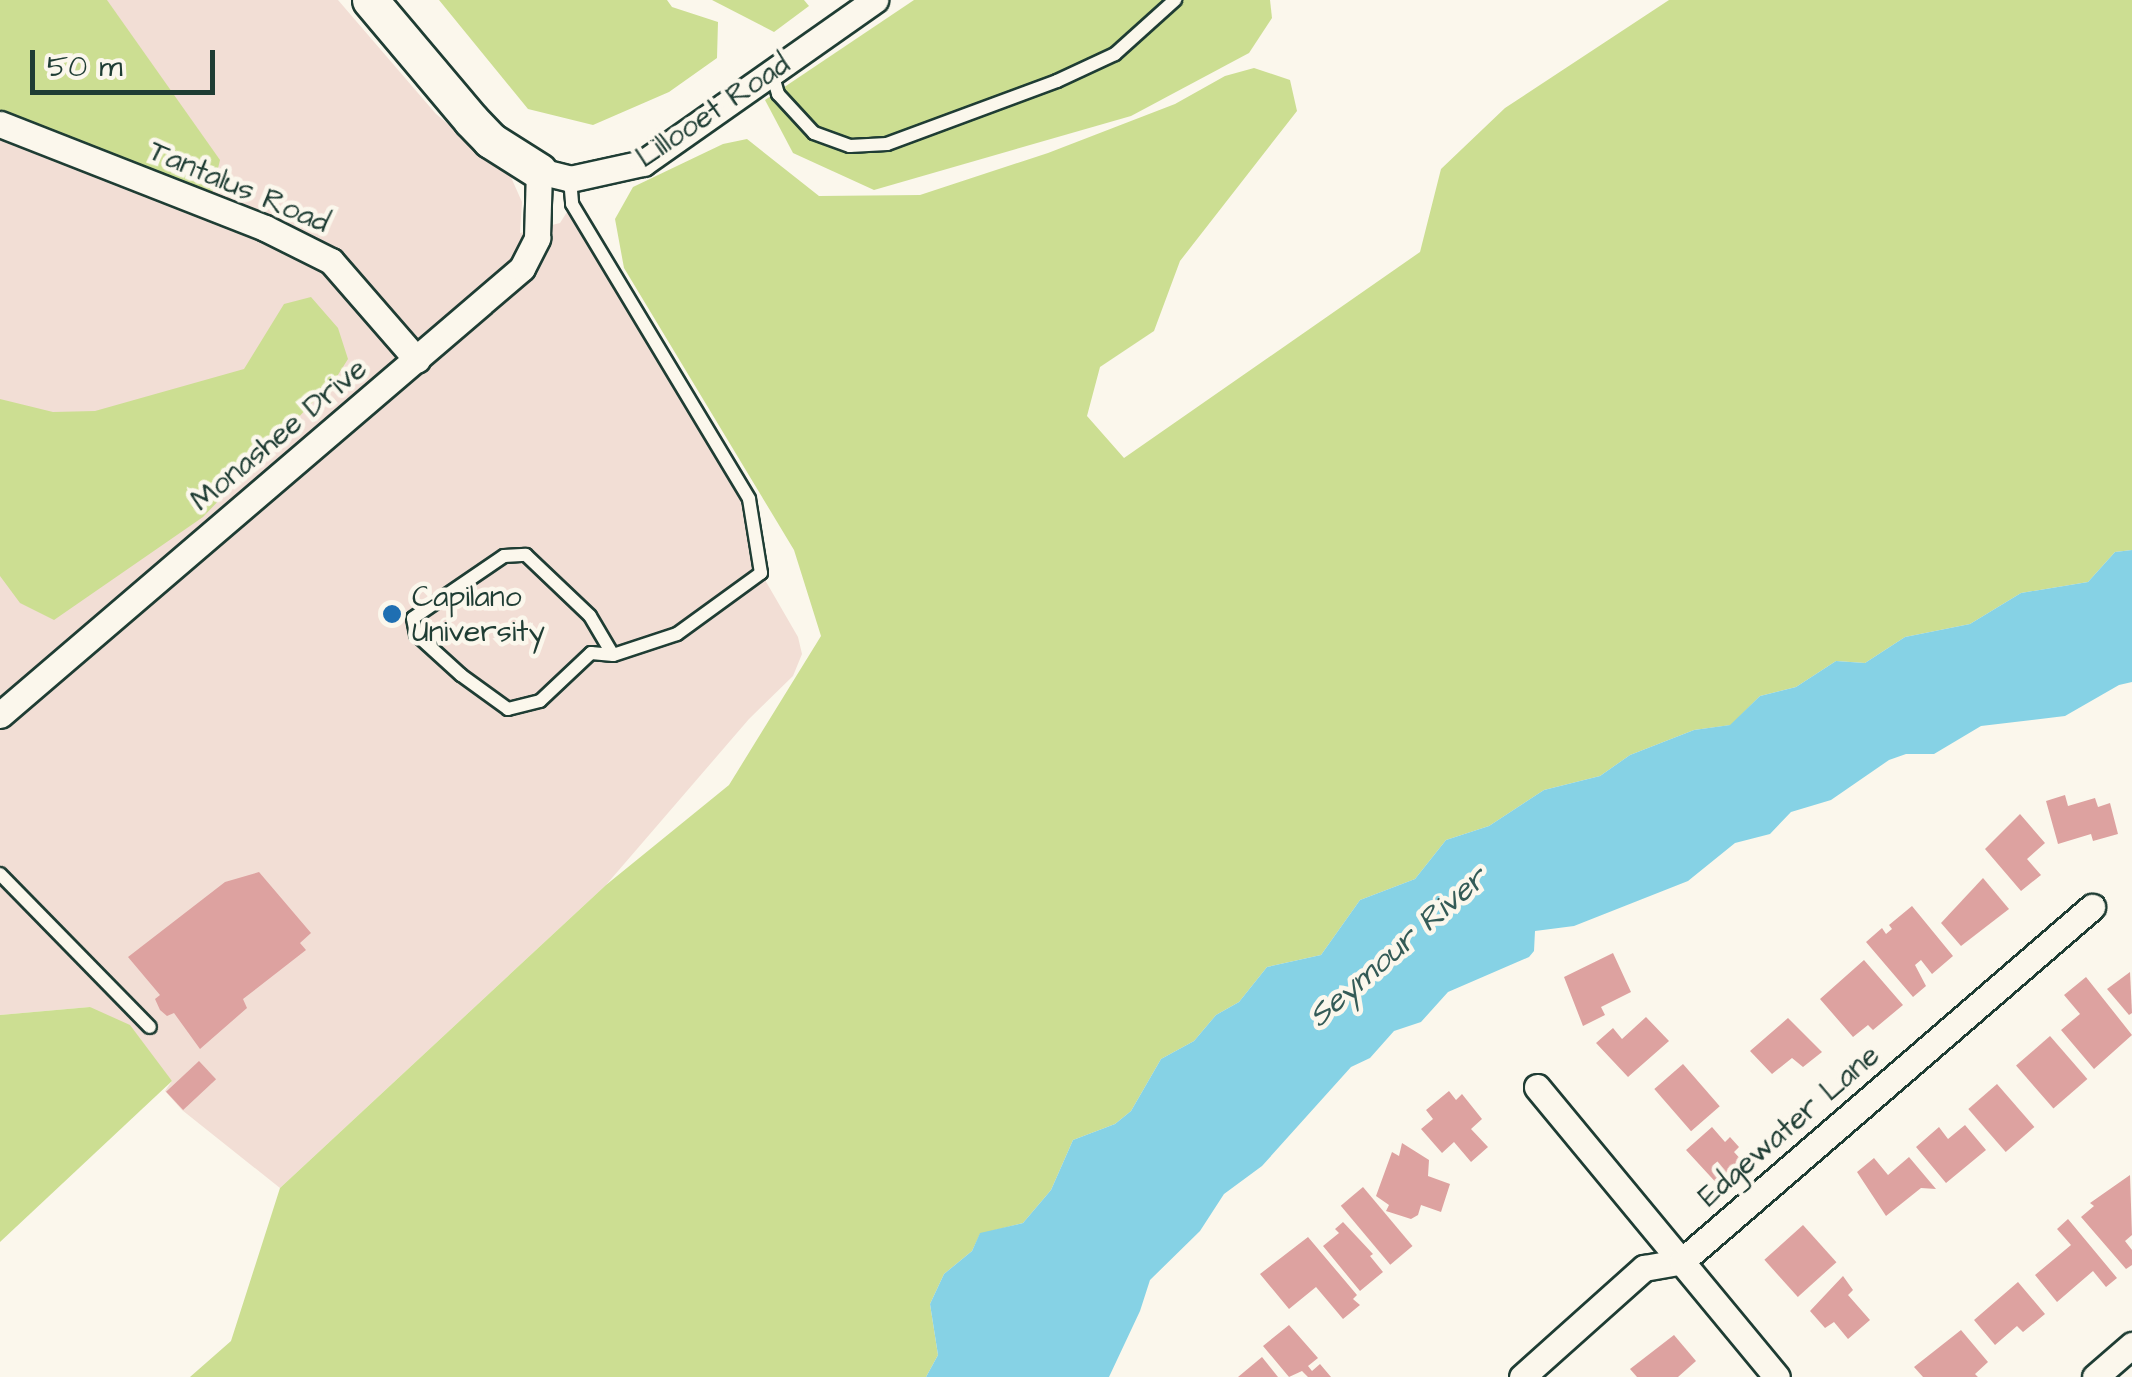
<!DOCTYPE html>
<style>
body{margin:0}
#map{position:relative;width:2132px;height:1377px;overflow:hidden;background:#fbf7ec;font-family:"Architects Daughter",sans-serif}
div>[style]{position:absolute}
.built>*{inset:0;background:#f2ded5}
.green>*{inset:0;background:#ccde92}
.water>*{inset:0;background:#86d2e5}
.building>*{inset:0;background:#dda2a0;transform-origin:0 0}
.roads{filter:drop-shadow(2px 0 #1f3d34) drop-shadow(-2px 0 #1f3d34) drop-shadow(0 2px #1f3d34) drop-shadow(0 -2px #1f3d34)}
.lane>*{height:12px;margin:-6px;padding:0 6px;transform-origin:6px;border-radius:6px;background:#fbf7ec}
.street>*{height:25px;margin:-12.5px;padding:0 12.5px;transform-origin:12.5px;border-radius:12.5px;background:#fbf7ec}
.secondary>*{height:35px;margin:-17.5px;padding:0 17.5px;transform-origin:17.5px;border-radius:17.5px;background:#fbf7ec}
.dots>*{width:28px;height:28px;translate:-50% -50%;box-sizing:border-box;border:5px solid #fbf7ec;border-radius:50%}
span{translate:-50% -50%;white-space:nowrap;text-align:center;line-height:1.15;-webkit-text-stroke:9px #fbf7ec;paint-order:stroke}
.street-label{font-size:30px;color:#1f3d34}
.poi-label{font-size:30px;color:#1f3d34}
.left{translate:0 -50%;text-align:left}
.water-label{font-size:32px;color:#345b57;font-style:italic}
.scale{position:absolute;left:30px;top:50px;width:185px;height:45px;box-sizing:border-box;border:5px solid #1f3d34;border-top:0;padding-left:12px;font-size:30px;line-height:35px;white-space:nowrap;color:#1f3d34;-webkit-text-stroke:8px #fbf7ec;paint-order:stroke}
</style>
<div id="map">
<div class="built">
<div style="clip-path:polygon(66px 0,338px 0,436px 114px,510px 175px,522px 202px,520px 233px,560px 223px,572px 204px,749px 499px,761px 573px,798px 637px,802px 654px,793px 676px,749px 719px,606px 885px,280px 1188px,182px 1110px,165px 1091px,172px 1081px,90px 1007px,0 1015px,0 104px)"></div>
</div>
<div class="green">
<div style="clip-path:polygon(0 0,107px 0,220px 160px,211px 198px,0 116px)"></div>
<div style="clip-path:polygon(439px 0,667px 0,672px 7px,718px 22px,717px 58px,669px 92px,593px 125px,528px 109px)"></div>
<div style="clip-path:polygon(712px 0,804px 0,809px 6px,774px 32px)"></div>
<div style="clip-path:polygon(914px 0,1270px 0,1272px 18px,1249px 53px,1131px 116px,874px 190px,793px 153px,765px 100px)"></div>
<div style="clip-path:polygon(1669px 0,2132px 0,2132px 550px,2115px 552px,2088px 582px,2021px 593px,1970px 624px,1905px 637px,1865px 663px,1836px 661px,1796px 687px,1760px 696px,1731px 725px,1694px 730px,1630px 755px,1600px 776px,1544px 790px,1489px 826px,1446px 840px,1415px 879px,1360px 900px,1321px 955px,1267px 967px,1239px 1002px,1216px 1015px,1194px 1041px,1161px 1059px,1131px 1111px,1115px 1124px,1073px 1140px,1051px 1190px,1023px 1223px,980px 1234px,972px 1251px,944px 1274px,930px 1304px,938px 1355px,926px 1377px,190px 1377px,231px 1341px,280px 1188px,606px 885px,729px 785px,821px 636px,794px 550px,624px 268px,615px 219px,633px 187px,723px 144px,747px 139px,819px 196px,920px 195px,1048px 153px,1175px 104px,1225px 76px,1254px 68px,1290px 80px,1297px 111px,1180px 261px,1154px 331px,1100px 367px,1087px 416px,1124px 458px,1420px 252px,1441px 169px,1505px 108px)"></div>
<div style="clip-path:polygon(311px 297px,338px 328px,348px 359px,336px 378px,203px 517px,54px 620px,20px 603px,0 576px,0 399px,53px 412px,95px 411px,244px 369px,284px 304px)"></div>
<div style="clip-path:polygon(90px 1007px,130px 1025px,172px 1081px,0 1242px,0 1015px)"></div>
</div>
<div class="water">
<div style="clip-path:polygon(2132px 550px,2132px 682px,2119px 685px,2065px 716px,1981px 726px,1934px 754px,1906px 754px,1889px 760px,1831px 800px,1791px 812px,1770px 834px,1735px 843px,1688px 881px,1574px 926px,1535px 931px,1534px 951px,1529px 957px,1448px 992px,1421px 1022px,1394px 1031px,1370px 1058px,1351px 1067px,1262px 1166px,1224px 1194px,1200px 1231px,1150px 1280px,1140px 1311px,1109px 1377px,926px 1377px,938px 1355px,930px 1304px,944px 1274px,972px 1251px,980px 1233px,1023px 1223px,1051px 1190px,1073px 1140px,1115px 1124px,1131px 1111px,1161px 1059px,1194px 1041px,1216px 1015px,1239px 1002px,1267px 967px,1321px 955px,1360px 900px,1415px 879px,1446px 840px,1489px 826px,1544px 790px,1600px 776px,1630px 755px,1694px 730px,1730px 725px,1760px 696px,1796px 687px,1836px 661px,1865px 663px,1905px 637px,1970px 624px,2021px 593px,2088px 582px,2115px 552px)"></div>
</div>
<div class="building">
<div style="clip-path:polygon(2065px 795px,2068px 806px,2095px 798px,2098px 807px,2110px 803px,2118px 834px,2093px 841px,2091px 834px,2058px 844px,2046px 801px)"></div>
<div style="clip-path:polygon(2020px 814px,2045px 843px,2027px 859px,2041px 875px,2021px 891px,1985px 849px)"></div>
<div style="clip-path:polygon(259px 872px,311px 933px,300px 943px,306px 950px,243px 999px,247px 1008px,200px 1049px,174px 1013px,167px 1016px,160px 1010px,155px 999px,160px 995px,128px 957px,225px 882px)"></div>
<div style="clip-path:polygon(1983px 878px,2009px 909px,1961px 946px,1941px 923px)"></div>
<div style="clip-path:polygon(1912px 906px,1953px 956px,1932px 974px,1921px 960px,1915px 965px,1926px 986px,1913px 997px,1866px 942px,1882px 928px,1886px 934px,1892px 929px,1889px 925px)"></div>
<div style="clip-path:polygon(1613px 953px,1631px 992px,1601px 1007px,1605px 1015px,1583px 1026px,1564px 977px)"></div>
<div style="clip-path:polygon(1864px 960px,1903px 1005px,1873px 1030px,1868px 1025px,1853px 1037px,1820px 999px)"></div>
<div style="clip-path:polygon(2130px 972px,2132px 1013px,2129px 1015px,2107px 989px)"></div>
<div style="clip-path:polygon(2086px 977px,2132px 1035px,2094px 1069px,2061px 1030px,2080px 1014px,2064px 995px)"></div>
<div style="clip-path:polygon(1646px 1017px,1669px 1041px,1628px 1077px,1596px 1043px,1613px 1028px,1622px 1039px)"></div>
<div style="clip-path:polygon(1788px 1018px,1822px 1052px,1803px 1067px,1792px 1058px,1772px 1074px,1750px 1051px)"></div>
<div style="left:2050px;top:1036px;width:57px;height:45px;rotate:49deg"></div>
<div style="left:199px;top:1061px;width:25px;height:45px;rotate:47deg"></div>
<div style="left:1683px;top:1064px;width:56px;height:38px;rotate:49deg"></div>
<div style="left:1997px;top:1084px;width:57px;height:38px;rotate:49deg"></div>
<div style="clip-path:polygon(1449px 1091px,1456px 1100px,1462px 1094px,1482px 1119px,1471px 1129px,1488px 1147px,1471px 1162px,1454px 1142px,1442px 1153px,1421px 1129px,1433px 1119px,1426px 1110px)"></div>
<div style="clip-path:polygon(1965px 1125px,1986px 1150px,1946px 1183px,1916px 1147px,1939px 1127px,1948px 1139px)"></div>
<div style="clip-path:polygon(1712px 1127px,1725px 1142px,1730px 1137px,1739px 1147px,1734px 1152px,1746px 1165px,1721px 1188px,1686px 1150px)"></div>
<div style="clip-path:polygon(1402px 1143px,1429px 1160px,1428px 1176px,1450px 1184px,1441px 1212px,1421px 1205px,1418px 1215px,1411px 1219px,1386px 1211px,1389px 1205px,1376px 1196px,1392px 1152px,1399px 1156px)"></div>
<div style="clip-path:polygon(1909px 1157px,1936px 1189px,1921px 1188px,1886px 1216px,1857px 1172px,1874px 1158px,1888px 1175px)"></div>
<div style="clip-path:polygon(2130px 1175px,2132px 1235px,2125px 1241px,2132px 1250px,2132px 1265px,2126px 1269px,2081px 1217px,2094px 1206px,2090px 1203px)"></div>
<div style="left:1363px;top:1187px;width:77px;height:29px;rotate:50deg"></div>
<div style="clip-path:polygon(2068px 1219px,2117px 1278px,2106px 1287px,2093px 1271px,2057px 1302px,2035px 1275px,2071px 1245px,2057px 1229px)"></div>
<div style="clip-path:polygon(1343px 1222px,1373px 1254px,1370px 1256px,1383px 1272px,1360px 1291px,1323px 1246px,1339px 1233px,1335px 1229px)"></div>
<div style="left:1803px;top:1225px;width:50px;height:52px;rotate:48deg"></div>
<div style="clip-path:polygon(1308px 1237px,1357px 1295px,1353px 1299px,1360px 1305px,1343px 1319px,1316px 1287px,1289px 1309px,1260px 1274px)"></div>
<div style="clip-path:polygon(1843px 1276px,1853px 1290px,1848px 1295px,1870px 1320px,1848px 1339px,1834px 1322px,1825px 1328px,1810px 1311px)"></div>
<div style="clip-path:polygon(2018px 1282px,2045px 1314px,2023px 1332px,2017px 1326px,1995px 1345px,1974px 1320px)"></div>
<div style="clip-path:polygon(1289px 1325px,1318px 1358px,1308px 1366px,1312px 1371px,1320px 1364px,1331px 1377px,1308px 1377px,1302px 1371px,1289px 1377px,1263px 1346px)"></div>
<div style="clip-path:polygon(1961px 1330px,1988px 1362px,1975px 1374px,1978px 1377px,1923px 1377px,1914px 1367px)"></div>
<div style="clip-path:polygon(1674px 1335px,1696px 1361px,1678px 1377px,1637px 1377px,1630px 1369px)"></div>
<div style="clip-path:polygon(1262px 1357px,1278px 1377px,1238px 1377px)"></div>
</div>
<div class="roads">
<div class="lane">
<div style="left:772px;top:73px;width:22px;rotate:74deg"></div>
<div style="left:778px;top:94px;width:53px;rotate:47.3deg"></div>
<div style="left:814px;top:133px;width:38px;rotate:20deg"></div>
<div style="left:850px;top:146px;width:37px;rotate:-3deg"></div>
<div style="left:887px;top:144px;width:181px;rotate:-20.3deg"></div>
<div style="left:1057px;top:81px;width:64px;rotate:-25deg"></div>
<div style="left:1115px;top:54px;width:81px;rotate:-42deg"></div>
<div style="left:570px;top:179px;width:25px;rotate:85deg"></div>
<div style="left:572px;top:204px;width:344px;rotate:59deg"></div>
<div style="left:749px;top:499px;width:75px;rotate:80.8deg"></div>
<div style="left:761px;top:573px;width:104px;rotate:144deg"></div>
<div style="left:677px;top:634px;width:67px;rotate:161.8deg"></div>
<div style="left:613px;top:655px;width:22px;rotate:-175deg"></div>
<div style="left:591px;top:653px;width:70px;rotate:136.7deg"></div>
<div style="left:540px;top:701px;width:33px;rotate:166deg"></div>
<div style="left:508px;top:709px;width:58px;rotate:-144.1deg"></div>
<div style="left:461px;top:675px;width:61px;rotate:-137.7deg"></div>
<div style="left:416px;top:634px;width:16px;rotate:-101deg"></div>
<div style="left:413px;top:618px;width:110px;rotate:-34.3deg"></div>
<div style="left:504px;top:556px;width:22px;rotate:-3deg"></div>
<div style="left:526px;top:555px;width:88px;rotate:43.6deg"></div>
<div style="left:590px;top:616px;width:45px;rotate:59.5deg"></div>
<div style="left:0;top:874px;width:214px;rotate:45.6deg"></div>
</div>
<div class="street">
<div style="left:0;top:124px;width:285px;rotate:21.4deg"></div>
<div style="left:265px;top:228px;width:74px;rotate:26.6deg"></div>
<div style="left:331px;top:261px;width:131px;rotate:49deg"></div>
<div style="left:0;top:715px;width:687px;rotate:-40.57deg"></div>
<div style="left:522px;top:268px;width:34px;rotate:-63deg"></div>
<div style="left:537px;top:238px;width:67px;rotate:-88.3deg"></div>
<div style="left:539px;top:171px;width:32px;rotate:14deg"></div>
<div style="left:570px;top:179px;width:75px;rotate:-12.4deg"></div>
<div style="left:643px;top:163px;width:284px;rotate:-35.1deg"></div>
<div style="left:1537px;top:1087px;width:376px;rotate:50.4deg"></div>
<div style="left:1522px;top:1377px;width:164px;rotate:-41.8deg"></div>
<div style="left:1644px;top:1268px;width:39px;rotate:-10deg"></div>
<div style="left:1682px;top:1261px;width:542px;rotate:-40.81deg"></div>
<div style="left:2095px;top:1377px;width:49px;rotate:-40.9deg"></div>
</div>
<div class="secondary">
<div style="left:370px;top:0;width:157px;rotate:49.9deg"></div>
<div style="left:471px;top:120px;width:28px;rotate:46deg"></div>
<div style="left:490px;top:140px;width:58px;rotate:32.3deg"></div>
</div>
</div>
<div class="dots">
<div style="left:392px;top:614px;background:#1f6fb2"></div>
</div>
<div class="street-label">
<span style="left:713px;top:111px;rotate:-34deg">Lillooet Road</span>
<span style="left:239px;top:187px;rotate:23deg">Tantalus Road</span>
<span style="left:279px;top:435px;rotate:-40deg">Monashee Drive</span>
<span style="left:1789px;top:1126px;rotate:-41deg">Edgewater Lane</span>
</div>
<div class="poi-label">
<span class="left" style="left:412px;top:614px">Capilano<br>University</span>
</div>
<div class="water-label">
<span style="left:1398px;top:948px;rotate:-41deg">Seymour River</span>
</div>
<div class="scale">50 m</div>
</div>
